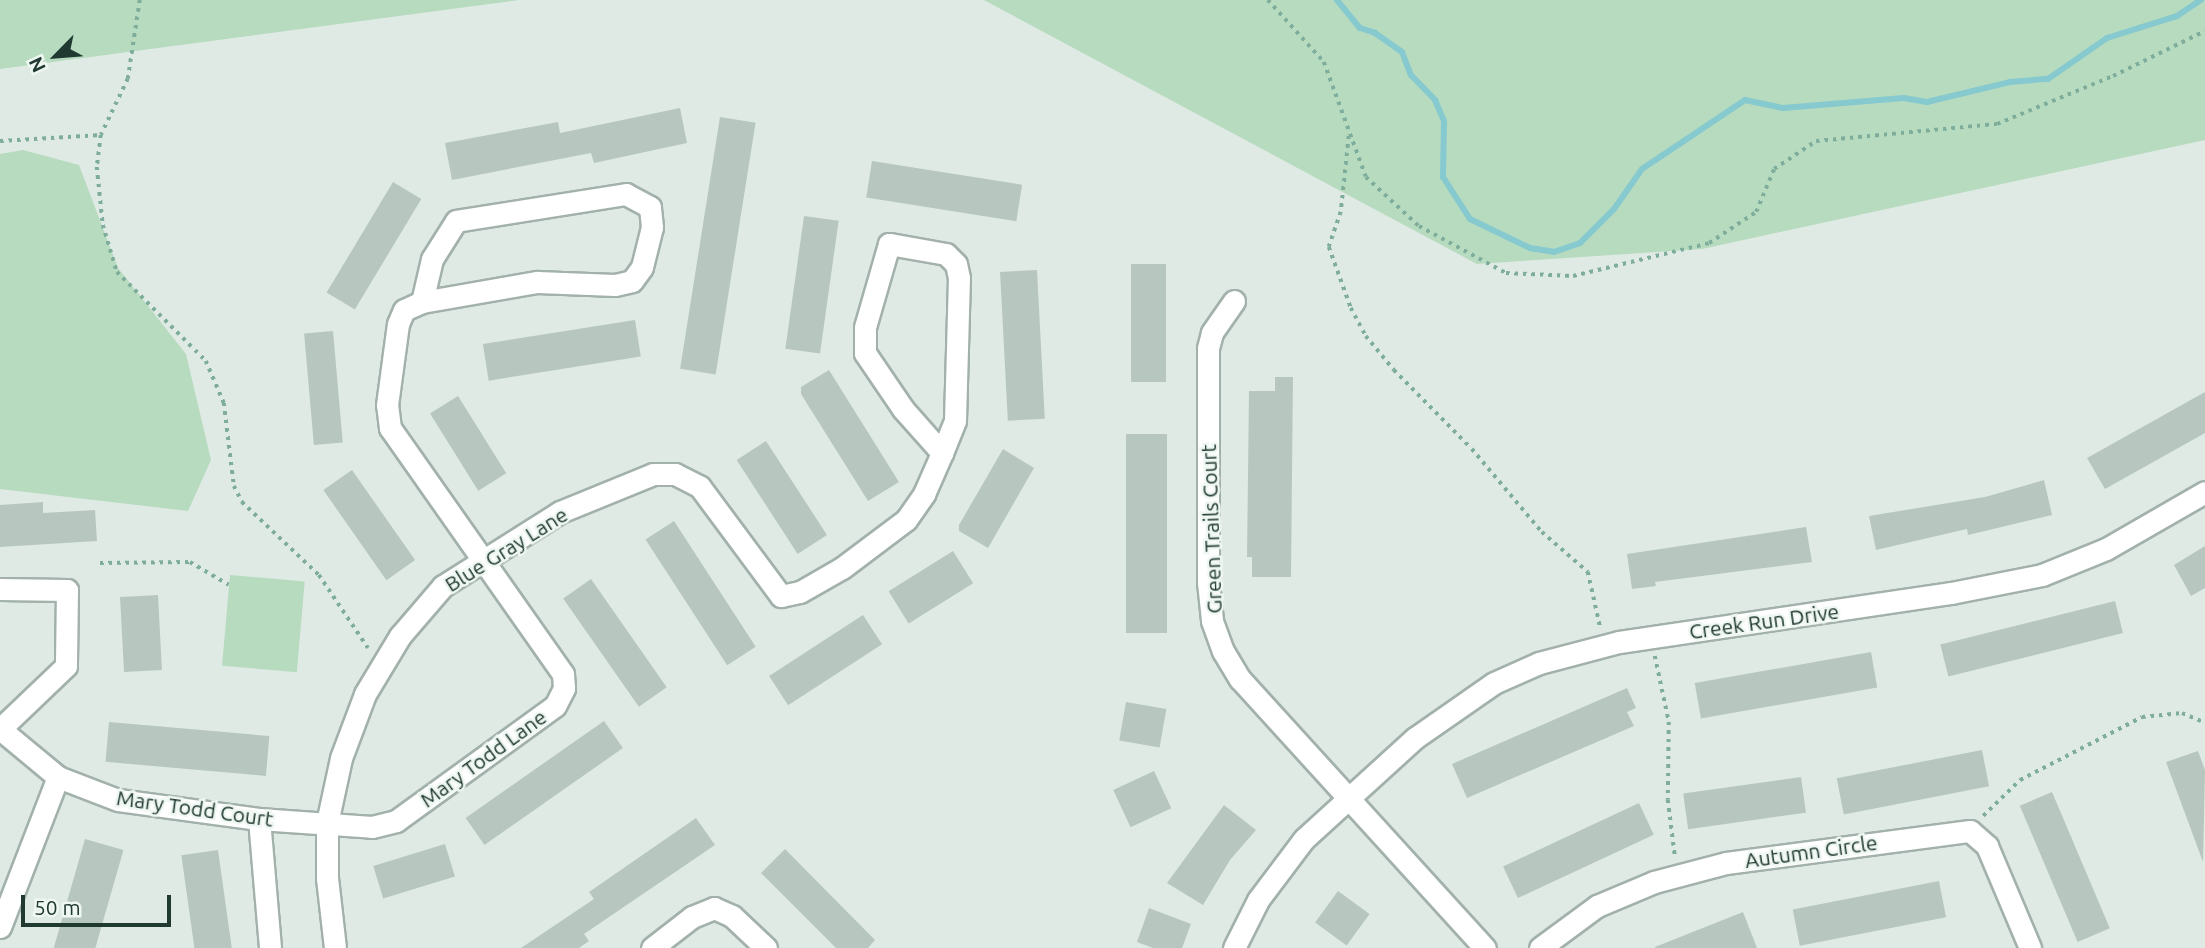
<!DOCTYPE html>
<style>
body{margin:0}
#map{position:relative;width:2205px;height:948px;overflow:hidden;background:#dfeae4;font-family:Ubuntu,sans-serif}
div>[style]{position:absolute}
.green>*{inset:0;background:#b7dbbf;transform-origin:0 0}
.stream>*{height:6px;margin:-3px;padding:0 3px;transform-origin:3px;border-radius:3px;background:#86c9cf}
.building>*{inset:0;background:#b7c7c0;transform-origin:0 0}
.path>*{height:3.5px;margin-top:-1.75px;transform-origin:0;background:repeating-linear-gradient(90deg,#7fad9c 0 3.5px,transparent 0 8.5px)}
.roads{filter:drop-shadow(2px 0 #a2b1ab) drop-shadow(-2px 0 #a2b1ab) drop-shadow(0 2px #a2b1ab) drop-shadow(0 -2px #a2b1ab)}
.minor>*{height:21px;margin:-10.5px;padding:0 10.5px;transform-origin:10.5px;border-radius:10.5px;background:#fff}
span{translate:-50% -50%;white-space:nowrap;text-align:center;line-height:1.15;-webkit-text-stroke:5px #eff7f2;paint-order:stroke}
.street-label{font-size:21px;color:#203931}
.north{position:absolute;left:21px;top:21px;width:70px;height:70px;-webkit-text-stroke:5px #eff7f2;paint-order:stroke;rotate:245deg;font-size:19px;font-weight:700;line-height:28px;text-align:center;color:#203931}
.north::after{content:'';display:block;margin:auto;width:24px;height:32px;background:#203931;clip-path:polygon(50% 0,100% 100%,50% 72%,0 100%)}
.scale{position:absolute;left:21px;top:895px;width:150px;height:32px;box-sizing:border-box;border:4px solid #203931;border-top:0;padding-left:9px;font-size:21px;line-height:24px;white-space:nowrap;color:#203931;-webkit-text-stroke:5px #eff7f2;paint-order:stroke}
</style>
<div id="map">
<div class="green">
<div style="clip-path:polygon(0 0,519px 0,0 69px)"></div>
<div style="clip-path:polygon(984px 0,2205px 0,2205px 140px,1702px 249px,1477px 264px)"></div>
<div style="clip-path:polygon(23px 150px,79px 165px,118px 268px,186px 354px,211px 460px,188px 511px,0 489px,0 154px)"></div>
<div style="left:230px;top:575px;width:75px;height:91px;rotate:5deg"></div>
</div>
<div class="stream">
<div style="left:1337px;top:0;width:36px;rotate:51deg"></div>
<div style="left:1360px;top:28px;width:16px;rotate:18deg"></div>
<div style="left:1375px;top:33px;width:33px;rotate:35deg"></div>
<div style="left:1402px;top:52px;width:25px;rotate:69deg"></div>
<div style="left:1411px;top:75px;width:35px;rotate:46deg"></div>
<div style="left:1435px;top:100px;width:23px;rotate:67deg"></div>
<div style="left:1444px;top:121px;width:56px;rotate:91deg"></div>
<div style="left:1443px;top:177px;width:50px;rotate:57.3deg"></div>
<div style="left:1470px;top:219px;width:67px;rotate:25.8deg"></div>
<div style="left:1530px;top:248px;width:24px;rotate:9deg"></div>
<div style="left:1554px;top:252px;width:28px;rotate:-19deg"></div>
<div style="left:1580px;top:243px;width:48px;rotate:-45deg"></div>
<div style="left:1614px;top:209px;width:49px;rotate:-55deg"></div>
<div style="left:1642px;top:169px;width:124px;rotate:-33.8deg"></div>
<div style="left:1745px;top:100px;width:39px;rotate:12deg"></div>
<div style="left:1783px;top:108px;width:121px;rotate:-4.7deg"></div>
<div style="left:1904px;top:98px;width:23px;rotate:10deg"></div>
<div style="left:1927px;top:102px;width:85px;rotate:-13.5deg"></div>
<div style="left:2010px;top:82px;width:38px;rotate:-5deg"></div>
<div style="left:2048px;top:79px;width:72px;rotate:-34.8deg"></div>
<div style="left:2107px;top:38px;width:73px;rotate:-17.4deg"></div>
<div style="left:2177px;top:16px;width:29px;rotate:-34deg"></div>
</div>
<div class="building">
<div style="clip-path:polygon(680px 108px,687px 143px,594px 163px,591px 153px,452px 180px,445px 143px,558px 122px,560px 133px)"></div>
<div style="left:720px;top:117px;width:36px;height:255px;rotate:9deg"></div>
<div style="left:872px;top:161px;width:152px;height:37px;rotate:9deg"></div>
<div style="left:393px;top:182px;width:33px;height:129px;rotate:31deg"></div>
<div style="left:804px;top:216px;width:35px;height:134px;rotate:8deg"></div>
<div style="left:1131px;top:264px;width:35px;height:118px"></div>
<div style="left:1037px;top:270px;width:149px;height:37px;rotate:87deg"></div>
<div style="left:635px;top:320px;width:37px;height:154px;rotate:81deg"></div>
<div style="left:333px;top:331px;width:112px;height:29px;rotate:85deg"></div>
<div style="clip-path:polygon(829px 370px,899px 482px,868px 501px,801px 394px,801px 387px)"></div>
<div style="clip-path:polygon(1275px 377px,1293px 377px,1291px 577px,1252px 577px,1252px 557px,1247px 557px,1249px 391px,1275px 391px)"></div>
<div style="clip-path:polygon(2205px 392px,2205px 433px,2105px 489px,2087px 458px)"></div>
<div style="left:458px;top:396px;width:91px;height:33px;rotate:58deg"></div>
<div style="left:1126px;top:434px;width:41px;height:199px"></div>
<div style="left:766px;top:441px;width:112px;height:35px;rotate:57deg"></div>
<div style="clip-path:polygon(1003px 449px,1034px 468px,988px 548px,959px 531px,959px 525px)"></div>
<div style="left:352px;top:470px;width:110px;height:35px;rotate:55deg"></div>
<div style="clip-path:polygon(2044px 480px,2052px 515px,1968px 535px,1967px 529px,1876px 550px,1869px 516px,1985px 497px)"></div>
<div style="clip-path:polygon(43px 502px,43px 513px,95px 510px,97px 541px,0 547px,0 505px)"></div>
<div style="left:674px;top:521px;width:150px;height:34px;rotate:57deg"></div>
<div style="clip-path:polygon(1806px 527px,1812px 562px,1655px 582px,1656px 586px,1632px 589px,1627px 554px)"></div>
<div style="clip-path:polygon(2205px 546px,2205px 588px,2191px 596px,2174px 565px)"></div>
<div style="left:953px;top:551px;width:38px;height:76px;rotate:58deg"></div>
<div style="left:591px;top:579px;width:132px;height:34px;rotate:55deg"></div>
<div style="left:158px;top:595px;width:75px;height:38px;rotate:87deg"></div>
<div style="left:2115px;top:601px;width:33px;height:180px;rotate:76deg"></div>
<div style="left:863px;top:615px;width:35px;height:112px;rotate:57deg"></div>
<div style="left:1871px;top:652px;width:36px;height:179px;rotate:80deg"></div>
<div style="clip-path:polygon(1627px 688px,1636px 708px,1627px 712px,1634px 726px,1467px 798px,1452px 764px)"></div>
<div style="left:1126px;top:702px;width:41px;height:39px;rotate:10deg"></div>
<div style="left:604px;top:721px;width:33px;height:169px;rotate:55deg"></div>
<div style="left:109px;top:722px;width:161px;height:40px;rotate:5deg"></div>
<div style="left:1982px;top:750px;width:37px;height:148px;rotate:79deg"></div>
<div style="clip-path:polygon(2198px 751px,2205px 770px,2203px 862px,2166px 762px)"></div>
<div style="left:1154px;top:771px;width:41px;height:45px;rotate:65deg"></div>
<div style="left:1801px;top:777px;width:36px;height:119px;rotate:82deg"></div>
<div style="left:2052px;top:792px;width:148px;height:35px;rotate:67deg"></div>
<div style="left:1639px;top:803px;width:35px;height:150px;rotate:65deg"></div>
<div style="clip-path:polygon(1224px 805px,1256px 830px,1230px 860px,1203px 905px,1167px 883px)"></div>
<div style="clip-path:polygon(696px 818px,715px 845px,584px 934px,589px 941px,579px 948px,521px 948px,594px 899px,589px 892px)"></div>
<div style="left:85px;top:839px;width:40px;height:113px;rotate:16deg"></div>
<div style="left:445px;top:844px;width:34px;height:75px;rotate:73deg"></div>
<div style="clip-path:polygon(785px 849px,875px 940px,868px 948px,836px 948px,761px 873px)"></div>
<div style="left:218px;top:850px;width:99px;height:37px;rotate:82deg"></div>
<div style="left:1939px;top:881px;width:37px;height:149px;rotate:79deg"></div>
<div style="left:1338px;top:891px;width:39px;height:39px;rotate:36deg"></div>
<div style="clip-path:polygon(1149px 908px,1191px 924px,1182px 948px,1153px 948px,1137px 942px)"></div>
<div style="clip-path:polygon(1743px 912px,1757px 948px,1655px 948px,1655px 947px)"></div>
</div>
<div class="path">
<div style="left:140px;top:0;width:80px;rotate:98.6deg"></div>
<div style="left:128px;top:79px;width:62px;rotate:115.7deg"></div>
<div style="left:101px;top:135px;width:32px;rotate:97deg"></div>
<div style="left:97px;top:167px;width:58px;rotate:84.1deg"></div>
<div style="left:103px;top:225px;width:49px;rotate:73.4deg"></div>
<div style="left:117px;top:272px;width:126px;rotate:45deg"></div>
<div style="left:206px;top:361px;width:46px;rotate:66.8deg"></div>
<div style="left:224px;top:403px;width:84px;rotate:83.1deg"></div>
<div style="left:234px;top:486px;width:18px;rotate:63deg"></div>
<div style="left:242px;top:502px;width:106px;rotate:43.5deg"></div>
<div style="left:319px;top:575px;width:88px;rotate:56.1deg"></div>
<div style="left:1268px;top:0;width:84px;rotate:47.9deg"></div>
<div style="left:1324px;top:62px;width:122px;rotate:69.9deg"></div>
<div style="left:1366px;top:177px;width:72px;rotate:42.8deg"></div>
<div style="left:1419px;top:226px;width:99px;rotate:28.4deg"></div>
<div style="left:1506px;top:273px;width:67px;rotate:2.6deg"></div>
<div style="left:1573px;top:276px;width:140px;rotate:-13.6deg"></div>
<div style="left:1709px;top:243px;width:56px;rotate:-33.4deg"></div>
<div style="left:1756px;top:212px;width:47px;rotate:-67.3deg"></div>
<div style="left:1774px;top:169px;width:50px;rotate:-33.7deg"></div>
<div style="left:1816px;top:141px;width:182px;rotate:-5.4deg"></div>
<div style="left:1997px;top:124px;width:126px;rotate:-22.5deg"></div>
<div style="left:2113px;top:76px;width:102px;rotate:-26.1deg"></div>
<div style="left:1349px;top:136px;width:76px;rotate:96deg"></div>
<div style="left:1341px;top:212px;width:37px;rotate:109deg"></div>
<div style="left:1329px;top:247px;width:65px;rotate:70.2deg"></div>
<div style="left:1351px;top:308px;width:32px;rotate:62deg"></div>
<div style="left:1366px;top:336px;width:44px;rotate:50.5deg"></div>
<div style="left:1394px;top:370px;width:111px;rotate:45.4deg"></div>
<div style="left:1472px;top:449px;width:109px;rotate:49.9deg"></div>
<div style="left:1542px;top:532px;width:61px;rotate:41deg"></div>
<div style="left:1588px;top:572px;width:55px;rotate:77.5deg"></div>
<div style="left:0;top:141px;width:101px;rotate:-3.4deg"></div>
<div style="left:100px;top:563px;width:90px;rotate:-0.6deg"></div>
<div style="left:190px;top:562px;width:45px;rotate:30.5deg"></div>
<div style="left:1655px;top:656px;width:67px;rotate:78deg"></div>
<div style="left:1669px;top:722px;width:78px;rotate:90.7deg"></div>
<div style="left:1668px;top:800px;width:56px;rotate:82.9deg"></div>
<div style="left:1983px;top:816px;width:52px;rotate:-44.2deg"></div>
<div style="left:2020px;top:780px;width:137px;rotate:-27.3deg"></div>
<div style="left:2142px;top:717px;width:40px;rotate:-5.7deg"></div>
<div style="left:2182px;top:713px;width:25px;rotate:23deg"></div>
</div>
<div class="roads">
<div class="minor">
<div style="left:1234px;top:301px;width:39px;rotate:125deg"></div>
<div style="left:1212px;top:333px;width:16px;rotate:105deg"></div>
<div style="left:1208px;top:348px;width:234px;rotate:90deg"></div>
<div style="left:1208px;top:582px;width:39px;rotate:84deg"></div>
<div style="left:1212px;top:621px;width:32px;rotate:70deg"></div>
<div style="left:1223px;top:651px;width:33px;rotate:59deg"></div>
<div style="left:1240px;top:679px;width:364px;rotate:47.7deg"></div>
<div style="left:0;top:589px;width:67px;rotate:0.9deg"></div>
<div style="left:67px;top:590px;width:76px;rotate:90.8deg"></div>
<div style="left:66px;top:666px;width:91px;rotate:136.3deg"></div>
<div style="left:0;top:729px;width:75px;rotate:39.6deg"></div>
<div style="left:58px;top:777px;width:64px;rotate:21deg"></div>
<div style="left:118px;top:800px;width:142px;rotate:7.7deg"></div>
<div style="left:259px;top:819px;width:113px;rotate:4deg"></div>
<div style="left:372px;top:827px;width:25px;rotate:-14deg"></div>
<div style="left:396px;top:821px;width:196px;rotate:-35.9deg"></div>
<div style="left:555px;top:706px;width:20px;rotate:-63deg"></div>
<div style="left:564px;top:688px;width:14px;rotate:-94deg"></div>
<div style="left:563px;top:674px;width:301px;rotate:-125.1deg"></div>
<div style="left:390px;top:428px;width:23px;rotate:-97deg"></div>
<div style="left:387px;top:405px;width:82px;rotate:-82.3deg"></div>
<div style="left:398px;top:324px;width:15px;rotate:-67deg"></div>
<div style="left:404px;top:310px;width:20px;rotate:-24deg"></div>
<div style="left:422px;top:302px;width:117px;rotate:-9.9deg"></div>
<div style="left:537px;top:282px;width:78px;rotate:2.2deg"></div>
<div style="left:615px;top:285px;width:17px;rotate:-13deg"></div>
<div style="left:632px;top:281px;width:17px;rotate:-54deg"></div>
<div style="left:642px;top:267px;width:41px;rotate:-76deg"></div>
<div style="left:652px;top:227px;width:20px;rotate:-96deg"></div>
<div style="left:650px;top:207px;width:27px;rotate:-152deg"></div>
<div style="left:626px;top:194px;width:172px;rotate:171deg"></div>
<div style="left:456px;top:221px;width:45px;rotate:122.3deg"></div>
<div style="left:432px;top:259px;width:44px;rotate:103.1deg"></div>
<div style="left:259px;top:819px;width:129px;rotate:85.1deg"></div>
<div style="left:0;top:927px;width:161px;rotate:-68.9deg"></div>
<div style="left:335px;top:948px;width:70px;rotate:-96.5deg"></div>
<div style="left:327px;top:878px;width:55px;rotate:-90deg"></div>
<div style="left:327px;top:823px;width:66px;rotate:-77.8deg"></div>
<div style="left:341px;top:758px;width:68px;rotate:-69.4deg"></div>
<div style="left:365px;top:694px;width:68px;rotate:-58.9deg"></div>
<div style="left:400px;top:636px;width:66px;rotate:-49.3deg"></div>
<div style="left:443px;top:586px;width:138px;rotate:-32.3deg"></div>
<div style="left:560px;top:512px;width:100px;rotate:-22.2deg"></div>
<div style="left:653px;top:474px;width:22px"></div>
<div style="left:675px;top:474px;width:28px;rotate:27deg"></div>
<div style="left:700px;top:487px;width:136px;rotate:53.4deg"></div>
<div style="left:781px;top:596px;width:19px;rotate:-12deg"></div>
<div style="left:800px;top:592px;width:48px;rotate:-29.7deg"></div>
<div style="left:842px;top:568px;width:80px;rotate:-36.9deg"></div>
<div style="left:906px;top:520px;width:32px;rotate:-55deg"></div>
<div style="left:924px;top:494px;width:45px;rotate:-66.3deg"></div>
<div style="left:942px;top:453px;width:35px;rotate:-68deg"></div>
<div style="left:955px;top:420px;width:142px;rotate:-88.4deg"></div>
<div style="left:959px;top:278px;width:14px;rotate:-102deg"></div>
<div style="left:956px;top:264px;width:14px;rotate:-135deg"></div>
<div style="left:946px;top:254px;width:58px;rotate:-170deg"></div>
<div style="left:889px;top:244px;width:86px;rotate:106.1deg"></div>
<div style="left:865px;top:327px;width:26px;rotate:90deg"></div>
<div style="left:865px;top:353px;width:68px;rotate:55.8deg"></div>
<div style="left:903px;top:409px;width:59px;rotate:48.4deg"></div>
<div style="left:652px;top:948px;width:51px;rotate:-37.8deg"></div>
<div style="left:692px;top:917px;width:24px;rotate:-22deg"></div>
<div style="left:714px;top:908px;width:20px;rotate:24deg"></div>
<div style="left:732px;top:916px;width:47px;rotate:43.3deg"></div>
<div style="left:1234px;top:948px;width:54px;rotate:-63.4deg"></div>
<div style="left:1258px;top:900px;width:76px;rotate:-53deg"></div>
<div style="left:1304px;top:839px;width:150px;rotate:-42.3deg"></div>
<div style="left:1415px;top:738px;width:96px;rotate:-34.8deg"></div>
<div style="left:1494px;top:683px;width:49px;rotate:-24deg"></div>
<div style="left:1539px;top:663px;width:83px;rotate:-14.7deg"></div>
<div style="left:1619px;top:642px;width:336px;rotate:-8.4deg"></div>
<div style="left:1951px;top:593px;width:93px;rotate:-11.2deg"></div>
<div style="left:2042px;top:575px;width:69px;rotate:-22.1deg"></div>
<div style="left:2106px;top:549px;width:114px;rotate:-29.9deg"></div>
<div style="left:1540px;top:948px;width:71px;rotate:-36.4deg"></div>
<div style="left:1597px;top:906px;width:62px;rotate:-22.8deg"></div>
<div style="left:1654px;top:882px;width:74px;rotate:-14.8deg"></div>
<div style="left:1726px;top:863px;width:246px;rotate:-7.5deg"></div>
<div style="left:1970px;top:831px;width:23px;rotate:41deg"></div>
<div style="left:1987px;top:846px;width:111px;rotate:67.1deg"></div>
</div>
</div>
<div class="street-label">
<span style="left:1211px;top:529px;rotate:-92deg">Green Trails Court</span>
<span style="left:506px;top:549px;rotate:-32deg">Blue Gray Lane</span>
<span style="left:1764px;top:621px;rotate:-8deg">Creek Run Drive</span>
<span style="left:483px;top:758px;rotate:-36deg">Mary Todd Lane</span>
<span style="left:195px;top:808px;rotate:8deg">Mary Todd Court</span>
<span style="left:1811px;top:851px;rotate:-8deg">Autumn Circle</span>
</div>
<div class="north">N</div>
<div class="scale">50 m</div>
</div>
